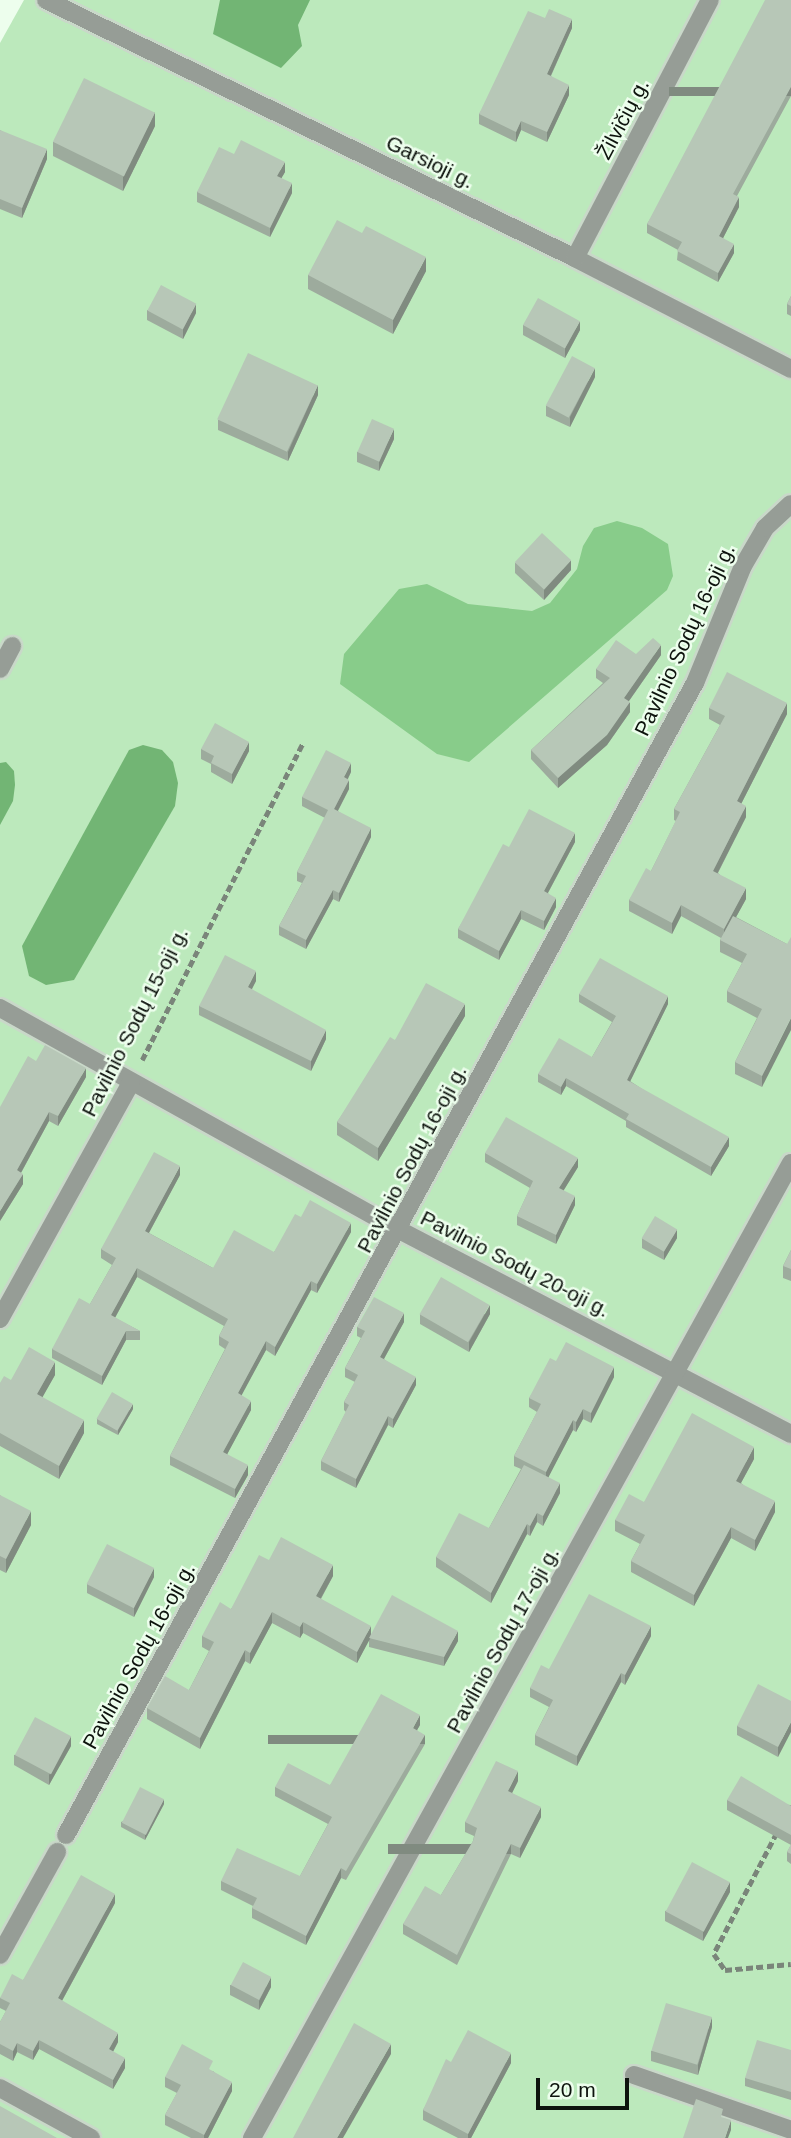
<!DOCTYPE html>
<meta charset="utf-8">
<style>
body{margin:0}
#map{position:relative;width:791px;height:2138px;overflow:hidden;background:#edfeed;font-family:Arial,sans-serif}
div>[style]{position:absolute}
.green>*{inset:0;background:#bce9bc}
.forest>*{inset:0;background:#88cc8a}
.water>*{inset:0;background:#72b574}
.path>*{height:4.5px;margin-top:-2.25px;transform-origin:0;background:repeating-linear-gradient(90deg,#7a857a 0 7px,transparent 0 10.5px)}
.roads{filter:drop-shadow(2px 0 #c9d8c9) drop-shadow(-2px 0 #c9d8c9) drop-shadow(0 2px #c9d8c9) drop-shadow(0 -2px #c9d8c9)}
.minor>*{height:18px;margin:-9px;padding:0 9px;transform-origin:9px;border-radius:9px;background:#969d96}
.wall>*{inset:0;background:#9dab9d}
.shaded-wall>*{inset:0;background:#808b80;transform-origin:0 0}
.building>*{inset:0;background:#b7c7b7;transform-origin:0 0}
span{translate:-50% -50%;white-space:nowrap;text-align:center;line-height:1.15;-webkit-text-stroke:5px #edfeed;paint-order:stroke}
.street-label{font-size:21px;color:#0d130d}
.scale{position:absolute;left:536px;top:2078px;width:93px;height:32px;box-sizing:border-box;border:4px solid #0d130d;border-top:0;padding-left:9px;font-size:21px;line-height:24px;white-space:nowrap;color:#0d130d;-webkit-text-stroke:5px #edfeed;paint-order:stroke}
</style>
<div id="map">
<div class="green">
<div style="clip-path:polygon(24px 0,791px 0,791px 2138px,0 2138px,0 43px)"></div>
</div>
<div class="forest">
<div style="clip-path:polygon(617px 521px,642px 528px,668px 544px,673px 576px,667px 590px,469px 762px,437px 754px,340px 684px,344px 654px,399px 589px,427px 584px,468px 604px,532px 611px,550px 603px,577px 569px,583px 546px,594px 528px)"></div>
</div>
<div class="water">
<div style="clip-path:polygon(220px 0,310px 0,298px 25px,302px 46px,281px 68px,213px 34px)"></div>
<div style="clip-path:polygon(143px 745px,162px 750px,173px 762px,178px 783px,175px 806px,74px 980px,46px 985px,29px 976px,22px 946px,129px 750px)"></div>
<div style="clip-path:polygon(6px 762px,14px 771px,15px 785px,13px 801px,0 825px,0 763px)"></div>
</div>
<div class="path">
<div style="left:142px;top:1060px;width:356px;rotate:-63.1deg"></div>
<div style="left:777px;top:1833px;width:136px;rotate:117.5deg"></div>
<div style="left:714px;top:1954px;width:19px;rotate:55deg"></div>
<div style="left:725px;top:1970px;width:66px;rotate:-5.2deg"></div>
</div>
<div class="roads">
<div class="minor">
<div style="left:46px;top:0;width:589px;rotate:26deg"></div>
<div style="left:575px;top:258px;width:243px;rotate:27.2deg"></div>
<div style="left:575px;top:258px;width:291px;rotate:-62.4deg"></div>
<div style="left:0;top:669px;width:26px;rotate:-62deg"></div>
<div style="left:0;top:1008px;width:457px;rotate:29.1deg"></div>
<div style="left:399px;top:1230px;width:442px;rotate:27.5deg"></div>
<div style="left:0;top:1319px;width:270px;rotate:-61deg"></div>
<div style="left:66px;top:1835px;width:1313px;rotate:-61.37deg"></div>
<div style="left:695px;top:683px;width:126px;rotate:-67.7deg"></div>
<div style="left:743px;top:566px;width:44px;rotate:-59.9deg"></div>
<div style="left:765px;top:528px;width:35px;rotate:-43deg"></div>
<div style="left:0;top:1955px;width:118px;rotate:-61deg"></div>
<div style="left:634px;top:2075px;width:166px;rotate:19.3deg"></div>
<div style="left:0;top:2088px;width:104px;rotate:28.8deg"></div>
<div style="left:252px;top:2138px;width:1114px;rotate:-61.07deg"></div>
</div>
</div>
<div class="wall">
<div style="clip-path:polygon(791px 0,791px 96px,737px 196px,739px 207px,723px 238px,734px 253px,718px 282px,677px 260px,678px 250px,647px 233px,647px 224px)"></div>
<div style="clip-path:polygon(545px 18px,572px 28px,551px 76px,569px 95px,547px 142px,521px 130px,516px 142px,479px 124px,479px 114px)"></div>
<div style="clip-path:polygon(155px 126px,123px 191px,53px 156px,53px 142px)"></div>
<div style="clip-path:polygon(0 130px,47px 159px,22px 218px,0 209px)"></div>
<div style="clip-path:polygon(234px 154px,285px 172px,281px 178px,292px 193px,270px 237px,197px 202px,197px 192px)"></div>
<div style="clip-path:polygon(426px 271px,393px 334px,308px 289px,308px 275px)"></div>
<div style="clip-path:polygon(791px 296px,791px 316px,787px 314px,787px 304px)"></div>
<div style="clip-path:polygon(147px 310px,196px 313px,183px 339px,147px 320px)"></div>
<div style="clip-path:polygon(523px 325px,580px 330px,565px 358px,523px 335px)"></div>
<div style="clip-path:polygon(595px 377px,570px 427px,546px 416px,546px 406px)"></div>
<div style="clip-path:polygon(318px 395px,288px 461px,218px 430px,218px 420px)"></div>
<div style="clip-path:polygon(394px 439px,379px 471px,357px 462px,357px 452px)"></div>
<div style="clip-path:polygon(515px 563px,571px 570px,544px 600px,515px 573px)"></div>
<div style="clip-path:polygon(636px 654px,661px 655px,629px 701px,630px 712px,607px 745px,558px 788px,531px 759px,531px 750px,603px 683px,596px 678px,596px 669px)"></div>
<div style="clip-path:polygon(709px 708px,787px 714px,741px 804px,746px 817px,718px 873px,746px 899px,736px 917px,787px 944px,762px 1087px,735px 1074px,735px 1062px,757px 1018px,727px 1002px,727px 991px,742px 963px,720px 952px,720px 940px,721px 938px,681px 916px,672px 934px,629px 911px,629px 900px,651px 871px,676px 821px,674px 820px,674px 809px,720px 725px,709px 719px)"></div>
<div style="clip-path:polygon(201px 749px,249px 751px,232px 784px,211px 772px,211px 764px,201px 759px)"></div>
<div style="clip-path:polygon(351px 772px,348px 779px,349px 789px,338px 811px,371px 837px,339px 902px,333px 899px,306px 949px,279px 935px,279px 926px,302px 883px,297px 881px,297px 872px,325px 818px,302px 806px,302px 797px)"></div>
<div style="clip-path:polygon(575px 842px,548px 893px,556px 907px,544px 930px,521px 919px,499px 960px,458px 938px,458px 929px,509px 847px)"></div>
<div style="clip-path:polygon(256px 981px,251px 989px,326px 1039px,311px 1071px,199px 1015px,199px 1006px)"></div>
<div style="clip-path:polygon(579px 994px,668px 1004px,630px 1081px,729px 1146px,711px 1176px,626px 1127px,626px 1121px,566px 1086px,561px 1095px,538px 1082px,538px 1074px,592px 1057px,612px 1022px,579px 1002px)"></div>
<div style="clip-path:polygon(465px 1016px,378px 1161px,337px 1135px,337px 1122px,395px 1040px)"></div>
<div style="clip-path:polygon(36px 1061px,86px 1077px,58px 1126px,49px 1121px,21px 1173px,23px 1184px,0 1221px)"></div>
<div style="clip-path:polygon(485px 1153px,578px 1167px,563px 1191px,575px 1205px,556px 1244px,517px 1225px,517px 1216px,530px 1188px,485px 1162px)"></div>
<div style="clip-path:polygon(180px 1175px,149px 1233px,213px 1268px,274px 1252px,301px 1217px,351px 1232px,317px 1293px,311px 1290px,275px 1356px,266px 1350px,241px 1395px,251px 1410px,227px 1454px,248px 1475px,235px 1498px,170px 1465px,170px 1456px,225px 1349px,219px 1345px,219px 1336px,224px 1326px,137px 1277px,115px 1318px,140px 1331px,140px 1340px,126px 1340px,102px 1385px,52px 1358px,52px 1349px,90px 1304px,112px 1265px,101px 1258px,101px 1249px)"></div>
<div style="clip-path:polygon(642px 1238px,677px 1238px,664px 1260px,642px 1248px)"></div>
<div style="clip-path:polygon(791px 1250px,791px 1281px,783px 1278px,783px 1266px)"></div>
<div style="clip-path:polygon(420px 1314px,490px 1314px,469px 1352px,420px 1324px)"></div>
<div style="clip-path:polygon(404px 1322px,384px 1359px,416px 1385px,393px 1428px,388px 1425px,356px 1488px,321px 1470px,321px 1461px,346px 1412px,344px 1410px,344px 1402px,355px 1382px,345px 1377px,345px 1368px,361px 1338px,357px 1336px,357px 1327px)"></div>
<div style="clip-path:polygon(556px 1361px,614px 1377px,591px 1423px,583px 1419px,576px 1432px,573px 1430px,548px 1477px,560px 1493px,543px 1526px,537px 1522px,530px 1536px,527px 1534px,491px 1603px,436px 1567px,436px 1557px,489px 1528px,521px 1469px,514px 1466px,514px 1456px,537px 1412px,529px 1407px,529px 1398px)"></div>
<div style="clip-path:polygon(55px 1375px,42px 1397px,84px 1433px,59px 1479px,0 1446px,0 1383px,11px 1380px)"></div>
<div style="clip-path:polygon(133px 1409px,118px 1435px,97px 1424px,97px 1419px)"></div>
<div style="clip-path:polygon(754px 1459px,741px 1483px,775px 1512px,755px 1551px,731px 1538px,694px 1606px,631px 1572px,631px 1561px,640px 1544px,615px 1531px,615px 1520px,644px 1502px)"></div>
<div style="clip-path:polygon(0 1495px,31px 1525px,6px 1573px,0 1570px)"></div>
<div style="clip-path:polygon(269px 1560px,333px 1576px,321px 1599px,371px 1635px,458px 1641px,444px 1666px,369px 1647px,369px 1639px,357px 1663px,303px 1633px,300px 1638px,272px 1623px,250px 1664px,245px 1661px,200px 1749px,147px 1719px,147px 1708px,189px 1690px,209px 1651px,202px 1647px,202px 1636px,231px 1609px)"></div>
<div style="clip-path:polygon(154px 1577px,134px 1617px,87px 1593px,87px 1584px)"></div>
<div style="clip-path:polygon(651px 1636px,625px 1685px,621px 1682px,577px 1766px,535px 1745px,535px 1735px,549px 1707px,530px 1697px,530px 1688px,549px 1669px)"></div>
<div style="clip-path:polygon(791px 1701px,778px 1757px,737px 1735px,737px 1726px)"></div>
<div style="clip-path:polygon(420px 1725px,417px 1730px,425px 1744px,346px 1880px,341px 1878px,306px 1945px,252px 1918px,252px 1908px,253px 1906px,221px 1890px,221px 1881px,300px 1876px,328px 1824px,275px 1796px,275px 1787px,330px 1785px)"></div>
<div style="clip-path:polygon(71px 1746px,49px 1785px,14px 1765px,14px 1755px)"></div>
<div style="clip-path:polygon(518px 1781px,512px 1793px,541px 1817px,520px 1858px,511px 1854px,457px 1965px,403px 1934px,403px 1924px,441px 1895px,473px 1841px,474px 1836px,465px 1832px,465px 1822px)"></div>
<div style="clip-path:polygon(727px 1800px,791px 1805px,791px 1864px,787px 1861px,787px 1852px,791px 1845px,727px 1810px)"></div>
<div style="clip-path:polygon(164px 1804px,145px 1840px,121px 1827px,121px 1822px)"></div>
<div style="clip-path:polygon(730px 1892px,703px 1941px,665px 1921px,665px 1911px)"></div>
<div style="clip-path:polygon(115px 1903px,62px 2001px,118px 2042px,113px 2052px,125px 2068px,113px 2089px,39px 2049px,33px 2060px,17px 2052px,13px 2061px,0 2054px,0 2022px,6px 2011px,0 2008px,0 1998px,23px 1980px)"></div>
<div style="clip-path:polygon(230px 1985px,271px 1987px,259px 2010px,230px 1995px)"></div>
<div style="clip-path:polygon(712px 2027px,698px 2075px,651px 2061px,651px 2051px)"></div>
<div style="clip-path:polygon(791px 2050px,791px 2100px,745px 2086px,745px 2078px)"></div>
<div style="clip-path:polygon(451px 2062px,511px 2063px,471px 2138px,458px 2138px,423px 2120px,423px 2110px)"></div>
<div style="clip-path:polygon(213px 2071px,232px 2091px,208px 2138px,191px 2138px,165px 2125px,165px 2115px,177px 2093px,165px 2087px,165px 2077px)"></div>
</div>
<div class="shaded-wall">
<div style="clip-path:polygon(572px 19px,572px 28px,547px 84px,547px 74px)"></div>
<div style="clip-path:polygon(569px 85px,569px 95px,547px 142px,547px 132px)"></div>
<div style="left:791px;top:87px;width:9px;height:122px;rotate:90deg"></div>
<div style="clip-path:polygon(155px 112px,155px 126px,123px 191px,123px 177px)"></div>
<div style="clip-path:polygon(521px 121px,521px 130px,516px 142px,516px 132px)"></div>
<div style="clip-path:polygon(47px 149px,47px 159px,22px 218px,22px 208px)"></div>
<div style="clip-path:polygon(285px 162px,285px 172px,277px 186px,277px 176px)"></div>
<div style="clip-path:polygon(292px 183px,292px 193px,270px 237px,270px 228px)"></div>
<div style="clip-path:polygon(739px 197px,739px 207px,719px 246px,719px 236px)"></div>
<div style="clip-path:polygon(734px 244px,734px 253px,718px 282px,718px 273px)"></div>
<div style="clip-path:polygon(426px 257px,426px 271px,393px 334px,393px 320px)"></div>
<div style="clip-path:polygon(196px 304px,196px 313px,183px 339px,183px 329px)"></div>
<div style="clip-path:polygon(580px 321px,580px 330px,565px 358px,565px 348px)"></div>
<div style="clip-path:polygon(595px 368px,595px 377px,570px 427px,570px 417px)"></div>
<div style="clip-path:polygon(318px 385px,318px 395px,288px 461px,288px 452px)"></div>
<div style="clip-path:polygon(394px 429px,394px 439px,379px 471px,379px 461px)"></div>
<div style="clip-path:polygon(571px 560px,571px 570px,544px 600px,544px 590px)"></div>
<div style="clip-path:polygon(661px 645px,661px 655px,624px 708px,624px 698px)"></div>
<div style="clip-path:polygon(630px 702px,630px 712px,607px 745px,558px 788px,558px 778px)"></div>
<div style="clip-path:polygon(787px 703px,787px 714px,737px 812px,737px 801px)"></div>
<div style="clip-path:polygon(249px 742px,249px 751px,232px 784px,232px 774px)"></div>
<div style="clip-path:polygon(351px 763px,351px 772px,344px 786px,344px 777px)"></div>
<div style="clip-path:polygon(349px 780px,349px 789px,334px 818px,334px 809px)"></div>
<div style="clip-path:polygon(746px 806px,746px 817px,713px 882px,713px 871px)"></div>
<div style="clip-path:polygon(371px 828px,371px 837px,339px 902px,339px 893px)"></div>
<div style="clip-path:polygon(575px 833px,575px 842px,544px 900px,544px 891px)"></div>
<div style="clip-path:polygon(746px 888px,746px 899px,724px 939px,724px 929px)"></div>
<div style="clip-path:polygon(333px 890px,333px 899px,306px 949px,306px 940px)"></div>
<div style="clip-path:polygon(556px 898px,556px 907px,544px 930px,544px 921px)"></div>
<div style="clip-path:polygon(681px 905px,681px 916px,672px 934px,672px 923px)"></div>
<div style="clip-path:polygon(521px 910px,521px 919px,499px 960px,499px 951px)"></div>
<div style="clip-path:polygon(256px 971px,256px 981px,248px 997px,248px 987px)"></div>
<div style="clip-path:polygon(668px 996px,668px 1004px,627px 1088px,627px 1080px)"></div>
<div style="clip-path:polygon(465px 1004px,465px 1016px,378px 1161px,378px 1148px)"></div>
<div style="clip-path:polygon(791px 1018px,791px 1030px,762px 1087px,762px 1076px)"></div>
<div style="clip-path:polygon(326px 1030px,326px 1039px,311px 1071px,311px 1061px)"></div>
<div style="clip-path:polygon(86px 1068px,86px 1077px,58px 1126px,58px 1116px)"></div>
<div style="clip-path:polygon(566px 1078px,566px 1086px,561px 1095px,561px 1087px)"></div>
<div style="clip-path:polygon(49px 1112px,49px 1121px,17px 1180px,17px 1170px)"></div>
<div style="clip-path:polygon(729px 1137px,729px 1146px,711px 1176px,711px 1167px)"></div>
<div style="clip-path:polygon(578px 1158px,578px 1167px,559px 1198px,559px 1188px)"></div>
<div style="clip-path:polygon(180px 1166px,180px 1175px,145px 1240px,145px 1231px)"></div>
<div style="clip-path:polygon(23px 1174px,23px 1184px,0 1221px,0 1211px)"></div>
<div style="clip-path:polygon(575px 1196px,575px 1205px,556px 1244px,556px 1235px)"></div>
<div style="clip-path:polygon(351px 1223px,351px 1232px,317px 1293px,317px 1284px)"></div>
<div style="clip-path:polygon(677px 1229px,677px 1238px,664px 1260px,664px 1251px)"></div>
<div style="clip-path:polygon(137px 1268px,137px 1277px,111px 1325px,111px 1315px)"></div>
<div style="clip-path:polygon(311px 1281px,311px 1290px,275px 1356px,275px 1347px)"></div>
<div style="clip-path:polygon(490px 1305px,490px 1314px,469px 1352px,469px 1342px)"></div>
<div style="clip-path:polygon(404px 1313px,404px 1322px,380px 1366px,380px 1357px)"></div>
<div style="clip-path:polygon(126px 1331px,126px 1340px,102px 1385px,102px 1376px)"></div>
<div style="clip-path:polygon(266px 1341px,266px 1350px,238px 1402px,238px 1393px)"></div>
<div style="clip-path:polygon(55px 1362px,55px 1375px,37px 1407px,37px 1394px)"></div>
<div style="clip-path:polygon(614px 1367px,614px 1377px,591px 1423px,591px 1413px)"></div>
<div style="clip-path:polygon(416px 1377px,416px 1385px,393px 1428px,393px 1419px)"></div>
<div style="clip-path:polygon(251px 1401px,251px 1410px,223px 1462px,223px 1452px)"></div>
<div style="clip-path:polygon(133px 1404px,133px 1409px,118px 1435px,118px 1430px)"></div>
<div style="clip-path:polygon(583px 1409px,583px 1419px,576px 1432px,576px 1422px)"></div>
<div style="clip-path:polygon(388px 1416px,388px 1425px,356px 1488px,356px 1479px)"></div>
<div style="clip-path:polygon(84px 1420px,84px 1433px,59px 1479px,59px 1466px)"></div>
<div style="clip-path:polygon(573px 1420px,573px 1430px,546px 1482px,546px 1472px)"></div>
<div style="clip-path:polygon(754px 1447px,754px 1459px,736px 1492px,736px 1481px)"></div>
<div style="clip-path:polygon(248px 1465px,248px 1475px,235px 1498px,235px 1489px)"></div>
<div style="clip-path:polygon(560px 1483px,560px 1493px,543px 1526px,543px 1516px)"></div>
<div style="clip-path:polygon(775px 1501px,775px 1512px,755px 1551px,755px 1540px)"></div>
<div style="clip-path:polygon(31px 1511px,31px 1525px,6px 1573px,6px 1559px)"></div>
<div style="clip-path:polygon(537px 1513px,537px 1522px,530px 1536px,530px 1526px)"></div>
<div style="clip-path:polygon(527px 1524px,527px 1534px,491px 1603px,491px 1593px)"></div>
<div style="clip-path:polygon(731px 1527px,731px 1538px,694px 1606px,694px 1595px)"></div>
<div style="clip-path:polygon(333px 1565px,333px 1576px,316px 1607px,316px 1596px)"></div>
<div style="clip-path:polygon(154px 1568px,154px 1577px,134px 1617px,134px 1607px)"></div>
<div style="clip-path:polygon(272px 1612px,272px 1623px,250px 1664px,250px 1653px)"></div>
<div style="clip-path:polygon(303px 1622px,303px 1633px,300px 1638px,300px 1627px)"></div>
<div style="clip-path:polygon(371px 1626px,371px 1637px,357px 1663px,357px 1652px)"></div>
<div style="clip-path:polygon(651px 1626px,651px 1636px,625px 1685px,625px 1675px)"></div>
<div style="clip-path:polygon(458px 1631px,458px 1641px,444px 1666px,444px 1657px)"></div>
<div style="clip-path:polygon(245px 1650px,245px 1661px,200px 1749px,200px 1738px)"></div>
<div style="clip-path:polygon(621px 1673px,621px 1682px,577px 1766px,577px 1756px)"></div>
<div style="clip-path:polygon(420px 1715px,420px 1725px,413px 1737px,413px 1728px)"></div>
<div style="clip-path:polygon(791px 1722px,791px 1732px,778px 1757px,778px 1747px)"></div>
<div style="left:425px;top:1735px;width:9px;height:157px;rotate:90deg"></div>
<div style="clip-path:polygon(71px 1736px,71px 1746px,49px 1785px,49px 1775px)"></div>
<div style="clip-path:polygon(518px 1771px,518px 1781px,508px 1801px,508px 1791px)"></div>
<div style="clip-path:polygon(164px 1799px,164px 1804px,145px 1840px,145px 1835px)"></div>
<div style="clip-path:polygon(541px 1807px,541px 1817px,520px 1858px,520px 1848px)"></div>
<div style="left:511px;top:1844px;width:10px;height:123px;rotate:90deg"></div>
<div style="clip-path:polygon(341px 1868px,341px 1878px,306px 1945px,306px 1936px)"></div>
<div style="clip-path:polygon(730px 1882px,730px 1892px,703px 1941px,703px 1932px)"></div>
<div style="clip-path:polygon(115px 1894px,115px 1903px,58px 2008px,58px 1998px)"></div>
<div style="clip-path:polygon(271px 1977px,271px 1987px,259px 2010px,259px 2001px)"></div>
<div style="clip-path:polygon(712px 2017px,712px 2027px,698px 2075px,698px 2065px)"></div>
<div style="clip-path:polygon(118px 2033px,118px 2042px,109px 2059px,109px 2049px)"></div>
<div style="clip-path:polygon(39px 2040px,39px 2049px,33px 2060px,33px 2051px)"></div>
<div style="clip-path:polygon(17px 2043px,17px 2052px,13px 2061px,13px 2051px)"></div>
<div style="clip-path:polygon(391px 2044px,391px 2054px,343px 2138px,337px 2138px)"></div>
<div style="clip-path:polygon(511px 2053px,511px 2063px,471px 2138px,468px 2138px,468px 2134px)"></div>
<div style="clip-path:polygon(125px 2058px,125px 2068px,113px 2089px,113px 2080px)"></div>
<div style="clip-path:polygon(232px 2082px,232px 2091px,208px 2138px,204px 2138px,204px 2135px)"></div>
<div style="clip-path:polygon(731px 2120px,731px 2130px,728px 2138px,725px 2138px)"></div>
</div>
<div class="building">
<div style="clip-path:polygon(765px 0,791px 0,791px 87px,733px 194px,739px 197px,719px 236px,734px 244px,718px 273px,677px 251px,682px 242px,647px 224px)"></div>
<div style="clip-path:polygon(549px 9px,572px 19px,547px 74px,569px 85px,547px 132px,521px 121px,516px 132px,479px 114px,528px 11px,545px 18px)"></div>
<div style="left:84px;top:78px;width:79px;height:71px;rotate:26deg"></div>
<div style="clip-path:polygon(0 130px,47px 149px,22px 208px,0 199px)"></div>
<div style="clip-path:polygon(241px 140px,285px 162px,277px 176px,292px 183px,270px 228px,197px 192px,219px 147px,234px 154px)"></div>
<div style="clip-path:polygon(337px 220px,362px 233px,366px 226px,426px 257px,393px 320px,308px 275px)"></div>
<div style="left:161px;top:285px;width:40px;height:29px;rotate:28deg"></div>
<div style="clip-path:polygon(791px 296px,791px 306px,787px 304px)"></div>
<div style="left:538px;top:298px;width:48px;height:31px;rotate:29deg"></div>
<div style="left:248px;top:353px;width:77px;height:73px;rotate:25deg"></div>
<div style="left:572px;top:356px;width:26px;height:56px;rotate:28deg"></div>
<div style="left:372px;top:419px;width:24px;height:36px;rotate:24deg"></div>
<div style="left:542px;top:533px;width:40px;height:40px;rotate:43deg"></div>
<div style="clip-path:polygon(653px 638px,661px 645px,624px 698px,630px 702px,607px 735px,558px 778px,531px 750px,610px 678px,596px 669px,616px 640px,636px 654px)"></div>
<div style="clip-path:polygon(727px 672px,787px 703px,737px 801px,746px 806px,713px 871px,746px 888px,724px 929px,681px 905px,672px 923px,629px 900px,646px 868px,651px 871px,680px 812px,674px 809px,725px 716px,709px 708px)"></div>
<div style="clip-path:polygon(215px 723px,249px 742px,232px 774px,211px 763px,214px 756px,201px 749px)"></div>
<div style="clip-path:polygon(326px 750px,351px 763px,344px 777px,349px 780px,334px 809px,371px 828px,339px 893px,333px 890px,306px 940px,279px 926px,306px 876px,297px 872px,328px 810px,302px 797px)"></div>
<div style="clip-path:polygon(529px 809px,575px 833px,544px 891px,556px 898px,544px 921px,521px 910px,499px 951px,458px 929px,503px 844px,509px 847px)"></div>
<div style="clip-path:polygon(733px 916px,787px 944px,791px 937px,791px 1018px,762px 1076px,735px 1062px,762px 1009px,727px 991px,747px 954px,720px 940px)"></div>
<div style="clip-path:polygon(225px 955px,256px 971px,248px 987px,326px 1030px,311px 1061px,199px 1006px)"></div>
<div style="clip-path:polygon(600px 958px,668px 996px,627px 1080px,729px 1137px,711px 1167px,626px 1119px,629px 1114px,566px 1078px,561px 1087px,538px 1074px,559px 1038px,592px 1057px,616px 1016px,579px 994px)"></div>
<div style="clip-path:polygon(426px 983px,465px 1004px,378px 1148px,337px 1122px,390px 1037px,395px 1040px)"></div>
<div style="clip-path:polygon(45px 1045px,86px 1068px,58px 1116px,49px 1112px,17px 1170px,23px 1174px,0 1211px,0 1107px,28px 1056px,36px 1061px)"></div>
<div style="clip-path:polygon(506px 1117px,578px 1158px,559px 1188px,575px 1196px,556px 1235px,517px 1216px,533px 1181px,485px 1153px)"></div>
<div style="clip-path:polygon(154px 1152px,180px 1166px,145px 1231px,213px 1268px,234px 1230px,274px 1252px,295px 1214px,301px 1217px,310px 1200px,351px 1223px,317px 1284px,311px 1281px,275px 1347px,266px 1341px,238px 1393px,251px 1401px,223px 1452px,248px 1465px,235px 1489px,170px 1456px,229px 1342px,219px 1336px,228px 1319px,137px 1268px,111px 1315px,140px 1331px,126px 1331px,102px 1376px,52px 1349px,79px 1298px,90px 1304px,116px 1258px,101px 1249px)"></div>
<div style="left:655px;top:1216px;width:26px;height:26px;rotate:31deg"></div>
<div style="clip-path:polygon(791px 1250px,791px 1269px,783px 1266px)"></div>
<div style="left:441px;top:1277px;width:56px;height:43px;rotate:30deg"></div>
<div style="clip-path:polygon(374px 1297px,404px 1313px,380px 1357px,416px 1377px,393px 1419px,388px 1416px,356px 1479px,321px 1461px,349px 1405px,344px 1402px,358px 1375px,345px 1368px,365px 1331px,357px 1327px)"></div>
<div style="clip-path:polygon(566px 1342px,614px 1367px,591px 1413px,583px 1409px,576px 1422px,573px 1420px,546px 1472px,514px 1456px,541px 1404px,529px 1398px,550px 1358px,556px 1361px)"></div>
<div style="clip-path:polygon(29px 1347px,55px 1362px,37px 1394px,84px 1420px,59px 1466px,0 1433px,0 1383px,4px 1376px,11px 1380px)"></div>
<div style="left:112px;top:1392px;width:24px;height:31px;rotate:30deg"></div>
<div style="clip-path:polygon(692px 1413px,754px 1447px,736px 1481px,775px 1501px,755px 1540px,731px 1527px,694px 1595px,631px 1561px,645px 1535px,615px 1520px,629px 1494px,644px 1502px)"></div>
<div style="clip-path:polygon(524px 1465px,560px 1483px,543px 1516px,537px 1513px,530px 1526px,527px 1524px,491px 1593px,436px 1557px,459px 1513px,489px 1528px)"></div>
<div style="clip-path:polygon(0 1495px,31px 1511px,6px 1559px,0 1556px)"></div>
<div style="clip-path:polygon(281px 1537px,333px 1565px,316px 1596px,371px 1626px,357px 1652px,303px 1622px,300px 1627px,272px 1612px,250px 1653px,245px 1650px,200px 1738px,147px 1708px,165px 1676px,189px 1690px,214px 1642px,202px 1636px,220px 1602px,231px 1609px,259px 1555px,269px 1560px)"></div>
<div style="left:107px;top:1544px;width:53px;height:45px;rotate:27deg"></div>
<div style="clip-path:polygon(589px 1594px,651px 1626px,625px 1675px,621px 1673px,577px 1756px,535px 1735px,553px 1700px,530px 1688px,541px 1665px,549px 1669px)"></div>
<div style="clip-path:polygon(392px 1595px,458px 1631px,444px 1657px,369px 1638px)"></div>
<div style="clip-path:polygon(758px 1684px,791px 1701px,791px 1722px,778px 1747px,737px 1726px)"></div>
<div style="clip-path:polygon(381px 1694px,420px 1715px,413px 1728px,425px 1735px,346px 1871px,341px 1868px,306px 1936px,252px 1908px,257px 1898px,221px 1881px,237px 1848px,300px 1876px,332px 1817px,275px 1787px,288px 1763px,330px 1785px)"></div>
<div style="left:35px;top:1717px;width:41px;height:43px;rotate:28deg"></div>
<div style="clip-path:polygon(496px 1761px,518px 1771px,508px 1791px,541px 1807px,520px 1848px,511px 1844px,457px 1955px,403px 1924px,425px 1886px,441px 1895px,473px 1841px,477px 1828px,465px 1822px)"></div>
<div style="clip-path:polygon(741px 1776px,791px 1806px,791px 1835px,727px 1800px)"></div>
<div style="left:140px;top:1787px;width:27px;height:40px;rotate:27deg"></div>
<div style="clip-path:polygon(791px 1844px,791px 1854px,787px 1852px)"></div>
<div style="left:692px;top:1862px;width:43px;height:56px;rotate:28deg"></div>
<div style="clip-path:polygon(81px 1875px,115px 1894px,58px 1998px,118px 2033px,109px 2049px,125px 2058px,113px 2080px,39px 2040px,33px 2051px,17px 2043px,13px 2051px,0 2044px,0 2022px,10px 2003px,0 1998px,12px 1974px,23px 1980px)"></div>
<div style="left:243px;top:1962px;width:32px;height:26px;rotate:28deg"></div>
<div style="left:666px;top:2003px;width:48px;height:50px;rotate:17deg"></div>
<div style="clip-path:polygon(354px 2023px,391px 2044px,337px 2138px,293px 2138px)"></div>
<div style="clip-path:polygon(468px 2030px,511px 2053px,468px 2134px,423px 2110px,446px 2059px,451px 2062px)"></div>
<div style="clip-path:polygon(757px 2040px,791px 2050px,791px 2092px,745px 2078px)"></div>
<div style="clip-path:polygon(182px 2044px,213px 2061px,209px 2069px,232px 2082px,204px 2135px,165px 2115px,181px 2085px,165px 2077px)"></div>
<div style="clip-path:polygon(696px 2099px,723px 2109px,721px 2117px,731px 2120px,725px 2138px,683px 2138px)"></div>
<div style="clip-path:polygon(0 2106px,57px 2138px,0 2138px)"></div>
</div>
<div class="street-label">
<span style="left:623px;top:119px;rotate:-62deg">Žilvičių g.</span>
<span style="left:430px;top:162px;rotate:26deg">Garsioji g.</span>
<span style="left:685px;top:640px;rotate:-65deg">Pavilnio Sodų 16-oji g.</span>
<span style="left:135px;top:1022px;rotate:-63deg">Pavilnio Sodų 15-oji g.</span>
<span style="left:412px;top:1159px;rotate:-62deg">Pavilnio Sodų 16-oji g.</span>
<span style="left:515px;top:1264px;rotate:27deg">Pavilnio Sodų 20-oji g.</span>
<span style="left:503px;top:1640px;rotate:-61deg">Pavilnio Sodų 17-oji g.</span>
<span style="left:139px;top:1656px;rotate:-61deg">Pavilnio Sodų 16-oji g.</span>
</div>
<div class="scale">20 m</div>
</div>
